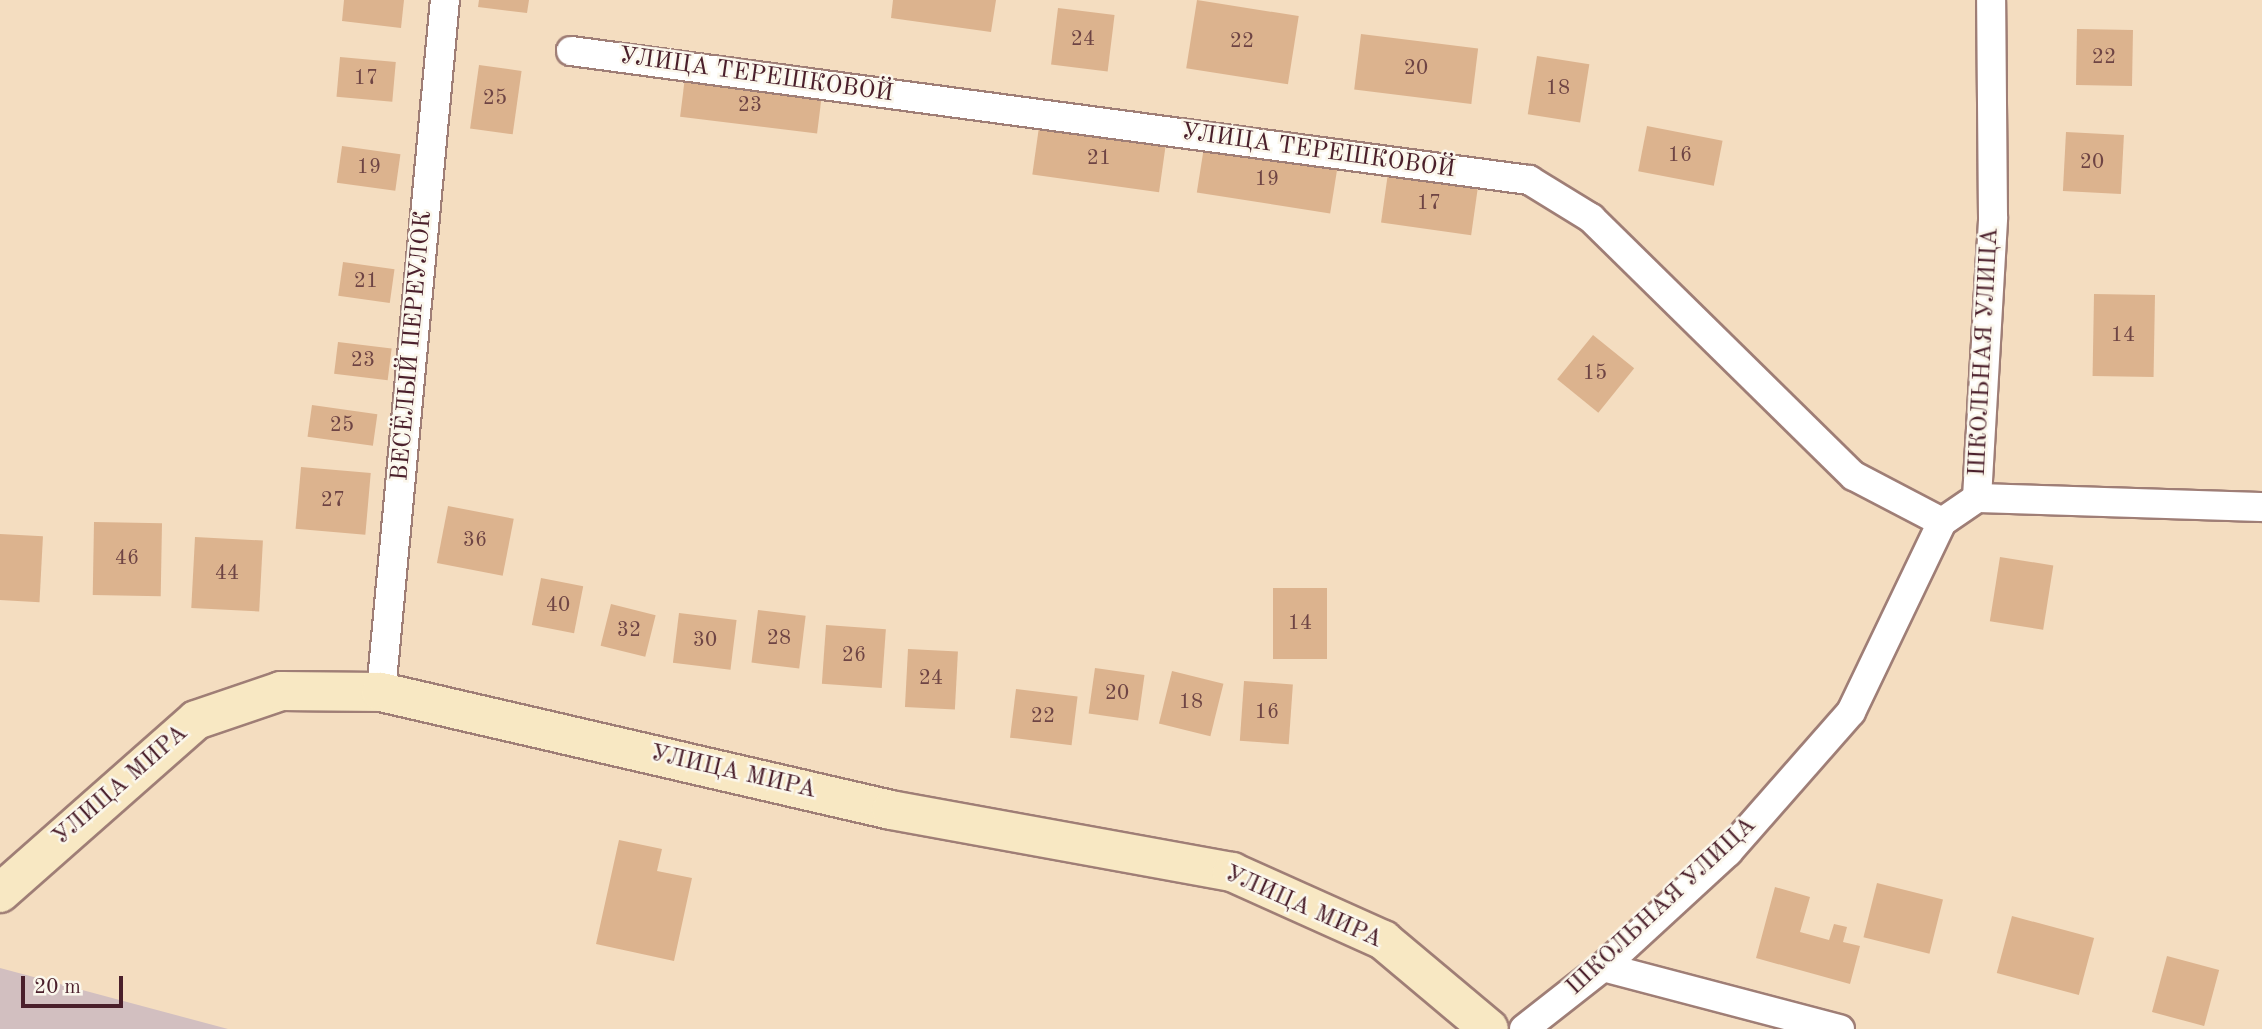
<!DOCTYPE html>
<meta charset="utf-8">
<style>
body{margin:0}
#map{position:relative;width:2262px;height:1029px;overflow:hidden;background:#f4ddc0;font-family:"Old Standard TT",serif}
div>[style]{position:absolute}
.industrial>*{inset:0;background:#d2bfc0}
.building>*{inset:0;background:#dcb38e;transform-origin:0 0}
.roads{filter:drop-shadow(2px 0 #9f7e76) drop-shadow(-2px 0 #9f7e76) drop-shadow(0 2px #9f7e76) drop-shadow(0 -2px #9f7e76)}
.street>*{height:28px;margin:-14px;padding:0 14px;transform-origin:14px;border-radius:14px;background:#fff}
.secondary>*{height:38px;margin:-19px;padding:0 19px;transform-origin:19px;border-radius:19px;background:#f8e8c3}
span{translate:-50% -50%;white-space:nowrap;text-align:center;line-height:1.15;-webkit-text-stroke:5px #fbf7ec;paint-order:stroke}
.number-label{font-size:21px;color:#6e4444}
.number-label span{-webkit-text-stroke-width:0}
.street-label{font-size:24px;color:#4a1f2b}
.scale{position:absolute;left:21px;top:976px;width:102px;height:32px;box-sizing:border-box;border:4px solid #4a1f2b;border-top:0;padding-left:9px;font-size:21px;line-height:24px;white-space:nowrap;color:#4a1f2b;-webkit-text-stroke:5px #fbf7ec;paint-order:stroke}
</style>
<div id="map">
<div class="industrial">
<div style="clip-path:polygon(0 968px,228px 1029px,0 1029px)"></div>
</div>
<div class="building">
<div style="clip-path:polygon(344px 0,404px 0,401px 28px,342px 21px)"></div>
<div style="clip-path:polygon(479px 0,529px 0,527px 13px,478px 7px)"></div>
<div style="clip-path:polygon(893px 0,996px 0,991px 32px,891px 18px)"></div>
<div style="left:1197px;top:0;width:103px;height:69px;rotate:9deg"></div>
<div style="left:1058px;top:8px;width:57px;height:57px;rotate:7deg"></div>
<div style="left:2077px;top:29px;width:56px;height:56px;rotate:1deg"></div>
<div style="left:1361px;top:34px;width:118px;height:56px;rotate:7deg"></div>
<div style="left:1537px;top:56px;width:53px;height:59px;rotate:9deg"></div>
<div style="left:340px;top:57px;width:56px;height:40px;rotate:5deg"></div>
<div style="left:479px;top:65px;width:43px;height:64px;rotate:8deg"></div>
<div style="left:685px;top:77px;width:138px;height:40px;rotate:7deg"></div>
<div style="left:1647px;top:126px;width:77px;height:46px;rotate:11deg"></div>
<div style="left:1039px;top:127px;width:128px;height:48px;rotate:8deg"></div>
<div style="left:2066px;top:132px;width:58px;height:59px;rotate:3deg"></div>
<div style="left:342px;top:146px;width:59px;height:37px;rotate:8deg"></div>
<div style="left:1204px;top:147px;width:135px;height:46px;rotate:9deg"></div>
<div style="left:1388px;top:173px;width:91px;height:50px;rotate:8deg"></div>
<div style="left:343px;top:262px;width:52px;height:34px;rotate:8deg"></div>
<div style="left:2094px;top:294px;width:61px;height:82px;rotate:1deg"></div>
<div style="left:1593px;top:335px;width:53px;height:57px;rotate:39deg"></div>
<div style="left:338px;top:342px;width:54px;height:32px;rotate:7deg"></div>
<div style="left:312px;top:405px;width:66px;height:32px;rotate:8deg"></div>
<div style="left:301px;top:467px;width:70px;height:62px;rotate:5deg"></div>
<div style="left:448px;top:506px;width:67px;height:58px;rotate:11deg"></div>
<div style="left:94px;top:522px;width:68px;height:73px;rotate:1deg"></div>
<div style="left:0;top:534px;width:43px;height:66px;rotate:3deg"></div>
<div style="left:195px;top:537px;width:68px;height:71px;rotate:3deg"></div>
<div style="left:2000px;top:557px;width:54px;height:65px;rotate:9deg"></div>
<div style="left:541px;top:578px;width:43px;height:48px;rotate:11deg"></div>
<div style="left:1327px;top:588px;width:71px;height:54px;rotate:90deg"></div>
<div style="left:611px;top:604px;width:46px;height:43px;rotate:14deg"></div>
<div style="left:758px;top:610px;width:48px;height:53px;rotate:7deg"></div>
<div style="left:679px;top:613px;width:58px;height:50px;rotate:7deg"></div>
<div style="left:826px;top:625px;width:60px;height:59px;rotate:4deg"></div>
<div style="left:908px;top:649px;width:50px;height:58px;rotate:3deg"></div>
<div style="left:1095px;top:668px;width:50px;height:46px;rotate:8deg"></div>
<div style="left:1172px;top:671px;width:53px;height:54px;rotate:14deg"></div>
<div style="left:1244px;top:681px;width:49px;height:60px;rotate:4deg"></div>
<div style="left:1016px;top:689px;width:62px;height:49px;rotate:7deg"></div>
<div style="clip-path:polygon(619px 840px,662px 849px,657px 871px,692px 878px,674px 961px,596px 944px)"></div>
<div style="left:1877px;top:883px;width:68px;height:56px;rotate:14deg"></div>
<div style="clip-path:polygon(1775px 887px,1810px 897px,1800px 932px,1829px 940px,1834px 924px,1847px 927px,1843px 942px,1860px 946px,1850px 984px,1756px 958px)"></div>
<div style="left:2012px;top:916px;width:85px;height:59px;rotate:15deg"></div>
<div style="left:2167px;top:956px;width:54px;height:58px;rotate:15deg"></div>
</div>
<div class="roads">
<div class="street">
<div style="left:571px;top:51px;width:967px;rotate:7.67deg"></div>
<div style="left:1529px;top:180px;width:73px;rotate:31.5deg"></div>
<div style="left:1591px;top:218px;width:368px;rotate:44.5deg"></div>
<div style="left:1854px;top:476px;width:99px;rotate:27.6deg"></div>
<div style="left:1977px;top:498px;width:285px;rotate:1.8deg"></div>
<div style="left:381px;top:692px;width:695px;rotate:-84.72deg"></div>
<div style="left:1603px;top:967px;width:245px;rotate:14.7deg"></div>
<div style="left:1524px;top:1029px;width:100px;rotate:-38.1deg"></div>
<div style="left:1603px;top:967px;width:170px;rotate:-42.6deg"></div>
<div style="left:1728px;top:852px;width:186px;rotate:-48.7deg"></div>
<div style="left:1851px;top:712px;width:211px;rotate:-64.4deg"></div>
<div style="left:1942px;top:522px;width:42px;rotate:-34.4deg"></div>
<div style="left:1977px;top:498px;width:281px;rotate:-86.7deg"></div>
<div style="left:1993px;top:217px;width:217px;rotate:-90.5deg"></div>
</div>
<div class="secondary">
<div style="left:0;top:893px;width:261px;rotate:-41.4deg"></div>
<div style="left:196px;top:720px;width:90px;rotate:-18.8deg"></div>
<div style="left:281px;top:691px;width:100px;rotate:0.6deg"></div>
<div style="left:381px;top:692px;width:523px;rotate:13.03deg"></div>
<div style="left:891px;top:810px;width:347px;rotate:10.3deg"></div>
<div style="left:1232px;top:872px;width:166px;rotate:24.2deg"></div>
<div style="left:1383px;top:940px;width:138px;rotate:40deg"></div>
</div>
</div>
<div class="number-label">
<span style="left:1083px;top:40px">24</span>
<span style="left:1242px;top:42px">22</span>
<span style="left:2104px;top:58px">22</span>
<span style="left:1416px;top:69px">20</span>
<span style="left:366px;top:79px">17</span>
<span style="left:1558px;top:89px">18</span>
<span style="left:495px;top:99px">25</span>
<span style="left:750px;top:106px">23</span>
<span style="left:1680px;top:156px">16</span>
<span style="left:1099px;top:159px">21</span>
<span style="left:2092px;top:163px">20</span>
<span style="left:369px;top:168px">19</span>
<span style="left:1267px;top:180px">19</span>
<span style="left:1429px;top:204px">17</span>
<span style="left:366px;top:282px">21</span>
<span style="left:2123px;top:336px">14</span>
<span style="left:363px;top:361px">23</span>
<span style="left:1595px;top:374px">15</span>
<span style="left:342px;top:426px">25</span>
<span style="left:333px;top:501px">27</span>
<span style="left:475px;top:541px">36</span>
<span style="left:127px;top:559px">46</span>
<span style="left:227px;top:574px">44</span>
<span style="left:558px;top:606px">40</span>
<span style="left:1300px;top:624px">14</span>
<span style="left:629px;top:631px">32</span>
<span style="left:779px;top:639px">28</span>
<span style="left:705px;top:641px">30</span>
<span style="left:854px;top:656px">26</span>
<span style="left:931px;top:679px">24</span>
<span style="left:1117px;top:694px">20</span>
<span style="left:1191px;top:703px">18</span>
<span style="left:1267px;top:713px">16</span>
<span style="left:1043px;top:717px">22</span>
</div>
<div class="street-label">
<span style="left:756px;top:76px;rotate:8deg">УЛИЦА ТЕРЕШКОВОЙ</span>
<span style="left:1318px;top:152px;rotate:8deg">УЛИЦА ТЕРЕШКОВОЙ</span>
<span style="left:413px;top:346px;rotate:-85deg">ВЕСЁЛЫЙ ПЕРЕУЛОК</span>
<span style="left:1985px;top:352px;rotate:-87deg">ШКОЛЬНАЯ УЛИЦА</span>
<span style="left:733px;top:773px;rotate:13deg">УЛИЦА МИРА</span>
<span style="left:121px;top:786px;rotate:-41deg">УЛИЦА МИРА</span>
<span style="left:1662px;top:907px;rotate:-43deg">ШКОЛЬНАЯ УЛИЦА</span>
<span style="left:1303px;top:908px;rotate:24deg">УЛИЦА МИРА</span>
</div>
<div class="scale">20 m</div>
</div>
